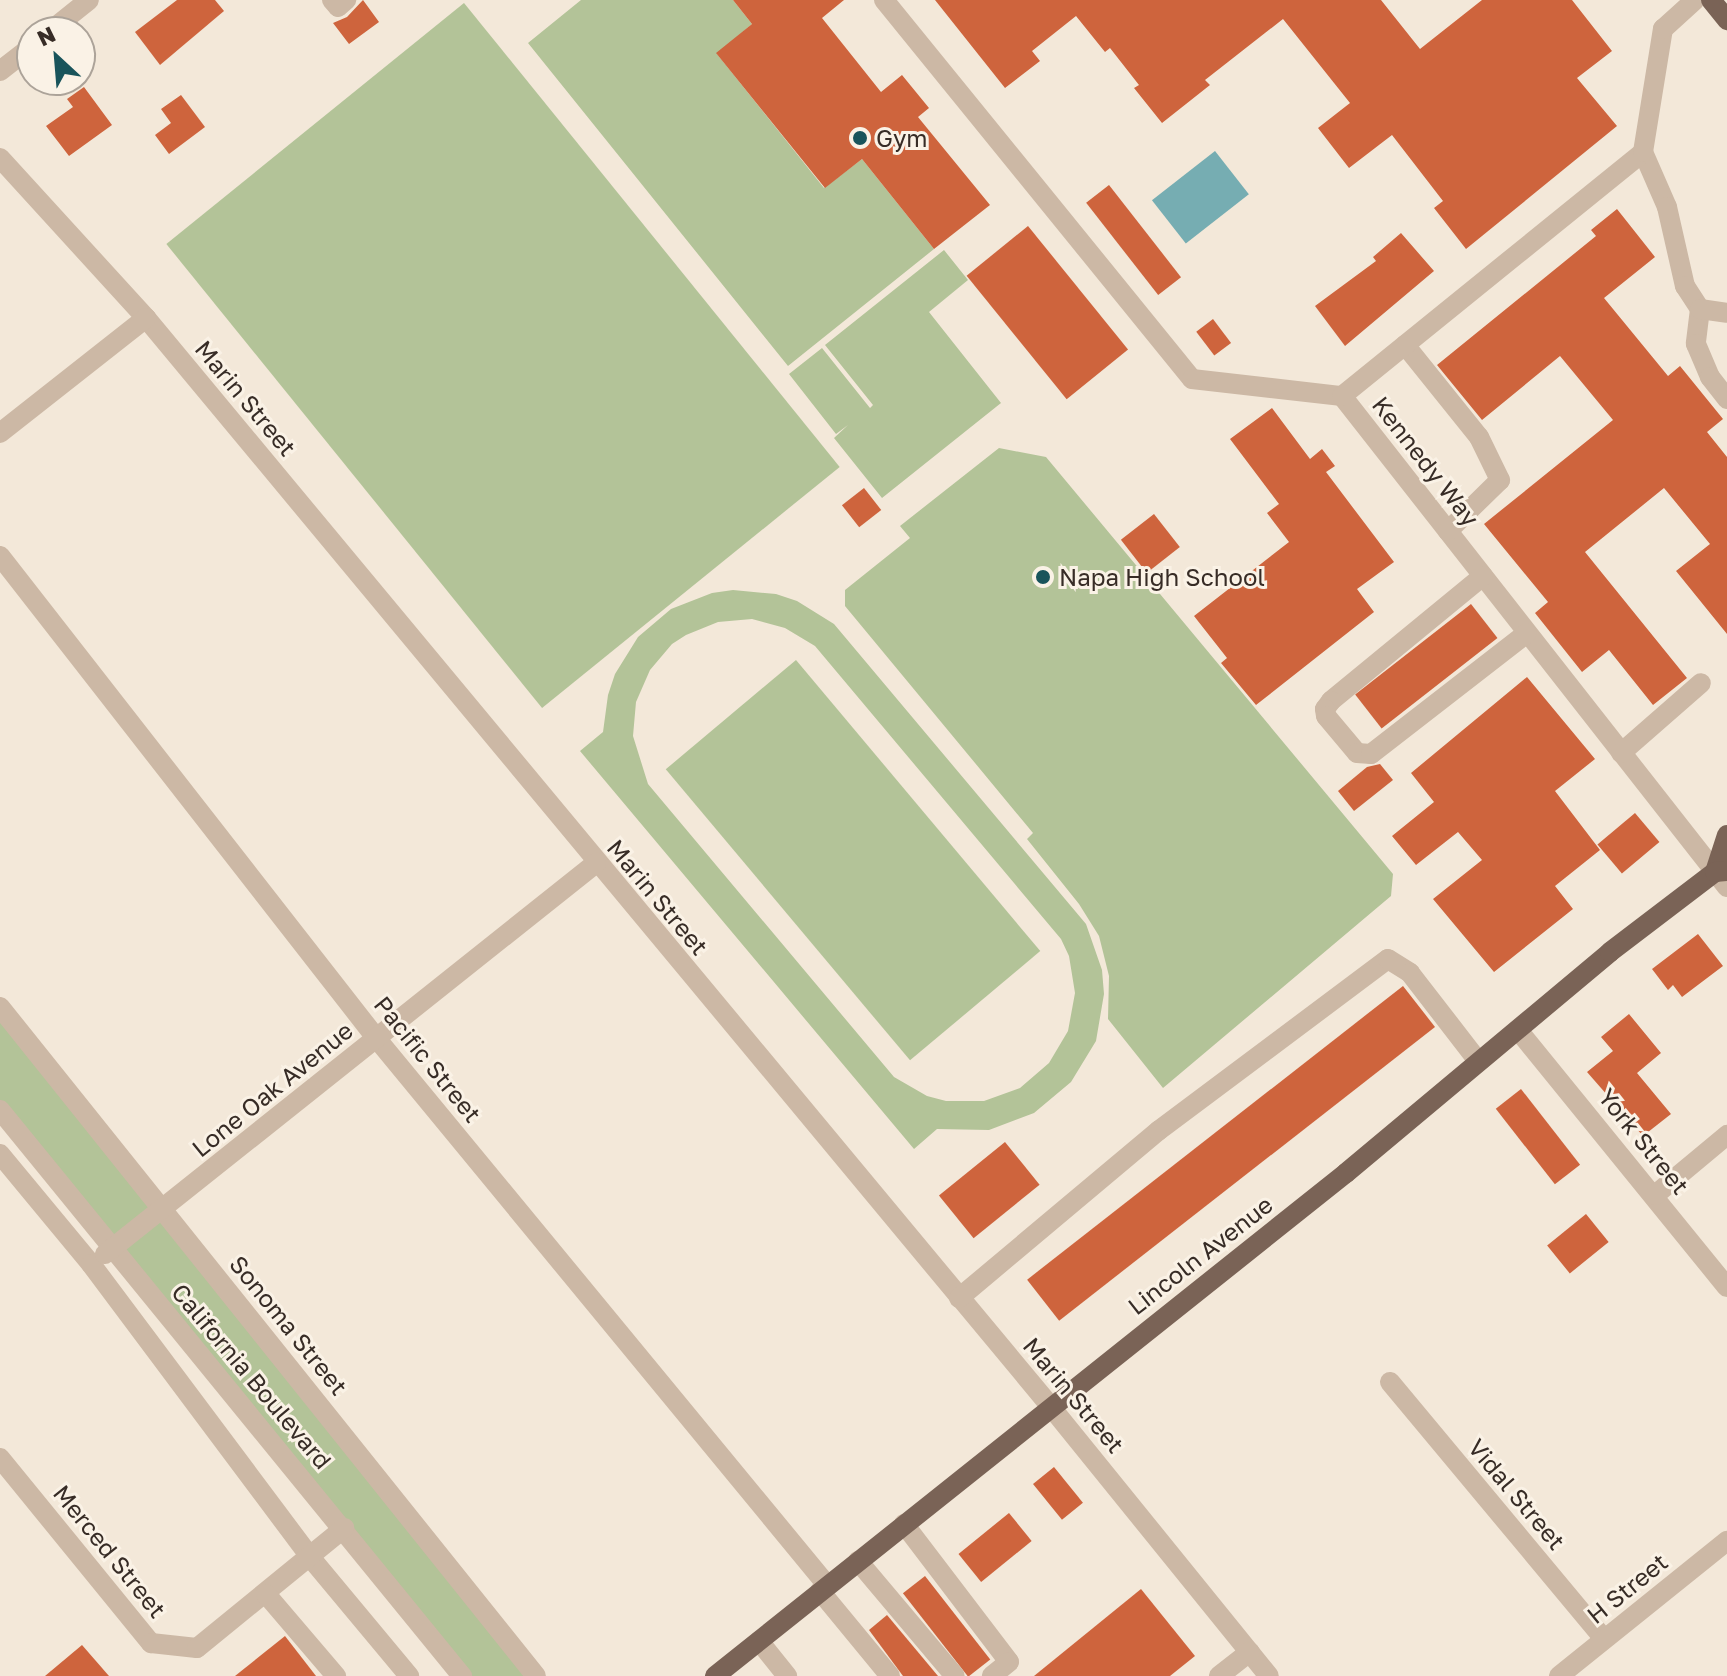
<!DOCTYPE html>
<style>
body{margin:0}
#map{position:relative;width:1727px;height:1676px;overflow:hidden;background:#f3e8d9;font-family:"Golos Text",sans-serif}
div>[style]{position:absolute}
.green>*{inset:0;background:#b3c398;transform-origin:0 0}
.water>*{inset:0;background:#76adb2;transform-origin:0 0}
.building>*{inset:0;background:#ce643d;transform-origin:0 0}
.minor>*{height:20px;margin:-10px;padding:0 10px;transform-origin:10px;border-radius:10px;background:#ccb8a5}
.major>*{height:20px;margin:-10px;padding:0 10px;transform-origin:10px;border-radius:10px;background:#7a6356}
.dots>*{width:22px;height:22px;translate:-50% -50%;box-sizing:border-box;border:4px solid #faf2e6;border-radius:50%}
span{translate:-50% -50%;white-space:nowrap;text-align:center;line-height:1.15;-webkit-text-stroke:6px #faf2e6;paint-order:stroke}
.poi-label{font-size:24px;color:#372c26}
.left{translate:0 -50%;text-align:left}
.street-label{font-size:24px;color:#372c26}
.north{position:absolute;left:16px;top:16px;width:80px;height:80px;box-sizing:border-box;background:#faf2e6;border:2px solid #aca399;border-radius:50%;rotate:334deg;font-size:22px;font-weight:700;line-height:32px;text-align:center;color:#372c26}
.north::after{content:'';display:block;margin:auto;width:28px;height:36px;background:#19545b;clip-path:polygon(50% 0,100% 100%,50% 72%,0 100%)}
</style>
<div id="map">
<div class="green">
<div style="clip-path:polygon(581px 0,733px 0,752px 24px,717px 54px,824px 188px,862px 159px,934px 249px,788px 366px,528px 43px)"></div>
<div style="left:464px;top:3px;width:597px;height:383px;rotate:51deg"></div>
<div style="clip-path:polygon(944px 250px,968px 280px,929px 312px,1001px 403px,882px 498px,834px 438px,848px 425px,836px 434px,789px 374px,822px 348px,870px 408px,873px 405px,825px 345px)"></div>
<div style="clip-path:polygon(999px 448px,1046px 457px,1393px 874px,1391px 896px,1163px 1088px,1108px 1019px,1109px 976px,1099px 936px,1079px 904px,1027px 839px,1033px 833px,845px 606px,845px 590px,910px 538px,900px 526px)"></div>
<div style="clip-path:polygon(evenodd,733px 590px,776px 594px,797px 601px,834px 624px,1086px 924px,1102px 970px,1104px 994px,1096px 1041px,1071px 1082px,1034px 1113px,989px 1130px,937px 1129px,914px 1149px,580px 751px,603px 732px,608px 695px,615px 674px,638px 637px,671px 609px,712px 593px,733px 590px,752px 619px,785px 628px,815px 646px,1061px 939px,1069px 956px,1075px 993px,1068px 1031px,1049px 1063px,1020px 1088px,984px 1101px,946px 1101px,927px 1096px,894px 1077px,648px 784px,633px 736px,636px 702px,650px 670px,672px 644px,686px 635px,718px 622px,752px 619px)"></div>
<div style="left:796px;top:660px;width:380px;height:170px;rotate:50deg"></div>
<div style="clip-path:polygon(0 1007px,536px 1676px,462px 1676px,0 1110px)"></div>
</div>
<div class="water">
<div style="left:1215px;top:151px;width:55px;height:80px;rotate:52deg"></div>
</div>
<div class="building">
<div style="clip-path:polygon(177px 0,215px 0,224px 11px,160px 65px,135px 32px)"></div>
<div style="clip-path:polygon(363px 0,379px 22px,349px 44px,333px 23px,347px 17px)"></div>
<div style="clip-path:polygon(733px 0,844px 0,822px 18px,881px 92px,902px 75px,929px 108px,918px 117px,990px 205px,934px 249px,862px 159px,825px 188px,716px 53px,752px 24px)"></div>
<div style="clip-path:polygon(935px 0,1381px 0,1420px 49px,1482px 0,1572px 0,1612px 51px,1577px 78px,1617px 126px,1466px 249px,1434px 208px,1443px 201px,1392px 135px,1349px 168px,1318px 128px,1350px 103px,1283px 19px,1205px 80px,1210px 85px,1162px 123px,1134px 88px,1139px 85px,1110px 48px,1105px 52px,1076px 16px,1032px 51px,1040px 61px,1005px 88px)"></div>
<div style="clip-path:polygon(84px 87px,112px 125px,69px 156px,46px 126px,73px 107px,67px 99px)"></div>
<div style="clip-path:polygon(181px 95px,205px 127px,169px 154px,155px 135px,171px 123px,161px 109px)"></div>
<div style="left:1109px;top:185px;width:117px;height:29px;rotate:52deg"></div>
<div style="clip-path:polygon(1617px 209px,1655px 257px,1604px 298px,1668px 376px,1680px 366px,1723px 419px,1707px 432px,1727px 457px,1727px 634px,1676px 571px,1710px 544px,1664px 488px,1585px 552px,1687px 678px,1653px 705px,1609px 650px,1582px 672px,1535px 613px,1548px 602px,1484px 524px,1613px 420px,1560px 356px,1482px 420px,1437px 365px,1596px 236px,1591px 230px)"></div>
<div style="left:1028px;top:226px;width:159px;height:79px;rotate:51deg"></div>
<div style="clip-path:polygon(1401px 233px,1434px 271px,1345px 346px,1315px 306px,1376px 261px,1373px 257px)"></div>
<div style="left:1213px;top:319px;width:30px;height:21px;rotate:53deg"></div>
<div style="clip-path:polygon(1272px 408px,1310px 459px,1322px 449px,1335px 466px,1326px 472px,1394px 562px,1357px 589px,1374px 612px,1256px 705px,1221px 663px,1227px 658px,1194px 616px,1289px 542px,1267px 513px,1279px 504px,1230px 439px)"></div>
<div style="left:864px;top:488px;width:28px;height:28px;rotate:52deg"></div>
<div style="left:1154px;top:514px;width:42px;height:42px;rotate:52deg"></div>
<div style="left:1471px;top:604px;width:43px;height:147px;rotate:52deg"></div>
<div style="clip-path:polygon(1527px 677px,1595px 759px,1555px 791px,1600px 850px,1555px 886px,1573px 909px,1494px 972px,1433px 899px,1482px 860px,1458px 832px,1416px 865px,1392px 836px,1434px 802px,1411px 773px)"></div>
<div style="clip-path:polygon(1380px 764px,1393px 780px,1354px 811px,1338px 791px,1367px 767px)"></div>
<div style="left:1635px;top:813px;width:38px;height:49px;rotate:50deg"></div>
<div style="clip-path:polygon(1698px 934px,1723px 966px,1682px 997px,1673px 985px,1668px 990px,1652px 969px)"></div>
<div style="left:1403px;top:986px;width:52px;height:477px;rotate:52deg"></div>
<div style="clip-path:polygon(1629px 1014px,1661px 1053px,1637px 1073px,1671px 1114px,1643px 1136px,1587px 1072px,1613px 1051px,1601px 1037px)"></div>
<div style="left:1521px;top:1089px;width:96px;height:32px;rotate:52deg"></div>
<div style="left:1005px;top:1142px;width:55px;height:85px;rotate:51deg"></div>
<div style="left:1586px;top:1214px;width:36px;height:50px;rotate:51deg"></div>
<div style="left:1054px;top:1467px;width:46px;height:27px;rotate:51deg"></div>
<div style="left:1009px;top:1513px;width:36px;height:65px;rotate:51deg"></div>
<div style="left:925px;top:1576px;width:106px;height:28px;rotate:52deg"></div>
<div style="clip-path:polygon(1141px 1589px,1195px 1656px,1170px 1676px,1034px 1676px)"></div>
<div style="clip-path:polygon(887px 1615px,938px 1676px,903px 1676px,869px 1630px)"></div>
<div style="clip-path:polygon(285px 1636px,316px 1676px,235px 1676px)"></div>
<div style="clip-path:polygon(82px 1645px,109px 1676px,45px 1676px)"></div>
</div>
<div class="minor">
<div style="left:332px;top:0;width:9px;rotate:49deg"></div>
<div style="left:338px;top:7px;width:11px;rotate:-41deg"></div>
<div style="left:884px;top:0;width:488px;rotate:50.9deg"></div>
<div style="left:1192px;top:379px;width:151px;rotate:6.5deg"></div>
<div style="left:1342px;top:396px;width:624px;rotate:51.9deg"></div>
<div style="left:49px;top:32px;width:51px;rotate:-38.7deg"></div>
<div style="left:0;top:71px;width:41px;rotate:-38deg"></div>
<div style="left:1643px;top:152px;width:60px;rotate:66.4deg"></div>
<div style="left:1667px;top:207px;width:81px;rotate:77.2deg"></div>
<div style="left:1685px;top:286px;width:27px;rotate:57deg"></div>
<div style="left:1700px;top:309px;width:35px;rotate:97deg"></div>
<div style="left:1696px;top:344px;width:36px;rotate:67deg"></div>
<div style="left:1710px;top:377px;width:28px;rotate:52deg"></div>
<div style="left:0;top:158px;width:217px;rotate:47.6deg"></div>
<div style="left:146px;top:318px;width:1416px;rotate:50.27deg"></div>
<div style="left:1051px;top:1407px;width:346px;rotate:51deg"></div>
<div style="left:1700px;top:309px;width:27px;rotate:8deg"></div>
<div style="left:1405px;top:345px;width:118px;rotate:51.2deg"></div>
<div style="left:1479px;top:437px;width:48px;rotate:64deg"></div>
<div style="left:1500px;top:480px;width:73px;rotate:135.6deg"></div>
<div style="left:1342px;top:396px;width:387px;rotate:-39deg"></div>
<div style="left:1643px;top:152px;width:125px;rotate:-80.8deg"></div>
<div style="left:1663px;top:29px;width:43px;rotate:-42.2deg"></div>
<div style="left:0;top:433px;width:186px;rotate:-38.2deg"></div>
<div style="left:0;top:556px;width:613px;rotate:52.03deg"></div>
<div style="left:377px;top:1039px;width:708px;rotate:50.51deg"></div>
<div style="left:1483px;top:576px;width:197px;rotate:140.6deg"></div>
<div style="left:1331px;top:701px;width:10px;rotate:127deg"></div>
<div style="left:1325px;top:709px;width:7px;rotate:82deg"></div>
<div style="left:1326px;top:716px;width:48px;rotate:50deg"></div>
<div style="left:1357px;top:753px;width:14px;rotate:4deg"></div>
<div style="left:1371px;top:754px;width:197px;rotate:-37.8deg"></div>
<div style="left:1621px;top:753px;width:106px;rotate:-41.2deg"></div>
<div style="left:0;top:1007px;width:857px;rotate:51.3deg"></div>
<div style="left:1518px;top:1030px;width:331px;rotate:50.9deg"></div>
<div style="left:0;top:1110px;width:731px;rotate:50.78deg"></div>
<div style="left:0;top:1154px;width:143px;rotate:50.4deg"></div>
<div style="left:91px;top:1264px;width:366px;rotate:53.2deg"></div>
<div style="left:310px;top:1557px;width:155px;rotate:50.2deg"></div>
<div style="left:1655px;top:1195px;width:94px;rotate:-39.8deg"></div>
<div style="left:105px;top:1254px;width:628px;rotate:-38.53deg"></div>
<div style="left:959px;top:1298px;width:260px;rotate:-40deg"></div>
<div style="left:1158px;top:1131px;width:287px;rotate:-36.8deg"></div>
<div style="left:1388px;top:959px;width:26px;rotate:32deg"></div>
<div style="left:1410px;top:973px;width:111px;rotate:52.3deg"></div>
<div style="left:1390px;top:1382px;width:334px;rotate:50.2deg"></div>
<div style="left:0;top:1458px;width:239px;rotate:50.8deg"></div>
<div style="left:151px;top:1643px;width:46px;rotate:6.2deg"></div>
<div style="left:197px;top:1648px;width:190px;rotate:-39.2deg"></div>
<div style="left:904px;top:1524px;width:173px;rotate:52.7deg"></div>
<div style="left:1009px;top:1662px;width:22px;rotate:141deg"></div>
<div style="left:858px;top:1561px;width:150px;rotate:49.9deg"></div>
<div style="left:820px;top:1591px;width:110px;rotate:50.5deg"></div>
<div style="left:266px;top:1594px;width:108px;rotate:49.5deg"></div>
<div style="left:759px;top:1641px;width:45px;rotate:51.3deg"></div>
<div style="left:1219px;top:1676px;width:39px;rotate:-38deg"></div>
<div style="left:1559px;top:1676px;width:216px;rotate:-38.8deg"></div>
</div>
<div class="major">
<div style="left:1711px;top:0;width:26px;rotate:51deg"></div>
<div style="left:1715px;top:872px;width:39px;rotate:-72deg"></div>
<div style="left:715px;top:1676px;width:807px;rotate:-38.56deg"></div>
<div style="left:1346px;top:1173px;width:344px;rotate:-39.9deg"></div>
<div style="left:1610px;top:952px;width:132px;rotate:-37.3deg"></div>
<div style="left:1715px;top:872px;width:12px;rotate:-5deg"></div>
</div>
<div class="dots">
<div style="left:860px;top:138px;background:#19545b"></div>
<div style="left:1043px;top:577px;background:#19545b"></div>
</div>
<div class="poi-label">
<span class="left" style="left:876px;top:138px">Gym</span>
<span class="left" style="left:1059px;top:577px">Napa High School</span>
</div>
<div class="street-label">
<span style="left:246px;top:398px;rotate:50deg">Marin Street</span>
<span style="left:1426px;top:461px;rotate:52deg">Kennedy Way</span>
<span style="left:658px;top:897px;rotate:50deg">Marin Street</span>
<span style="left:428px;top:1059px;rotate:51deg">Pacific Street</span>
<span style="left:272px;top:1089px;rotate:-39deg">Lone Oak Avenue</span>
<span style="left:1644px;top:1141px;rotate:51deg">York Street</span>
<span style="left:1200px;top:1255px;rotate:-38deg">Lincoln Avenue</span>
<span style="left:289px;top:1325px;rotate:51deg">Sonoma Street</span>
<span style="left:252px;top:1376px;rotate:50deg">California Boulevard</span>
<span style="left:1074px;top:1395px;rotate:50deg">Marin Street</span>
<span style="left:1517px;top:1494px;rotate:50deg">Vidal Street</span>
<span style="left:110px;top:1551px;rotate:51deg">Merced Street</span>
<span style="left:1627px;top:1588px;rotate:-39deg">H Street</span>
</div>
<div class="north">N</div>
</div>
